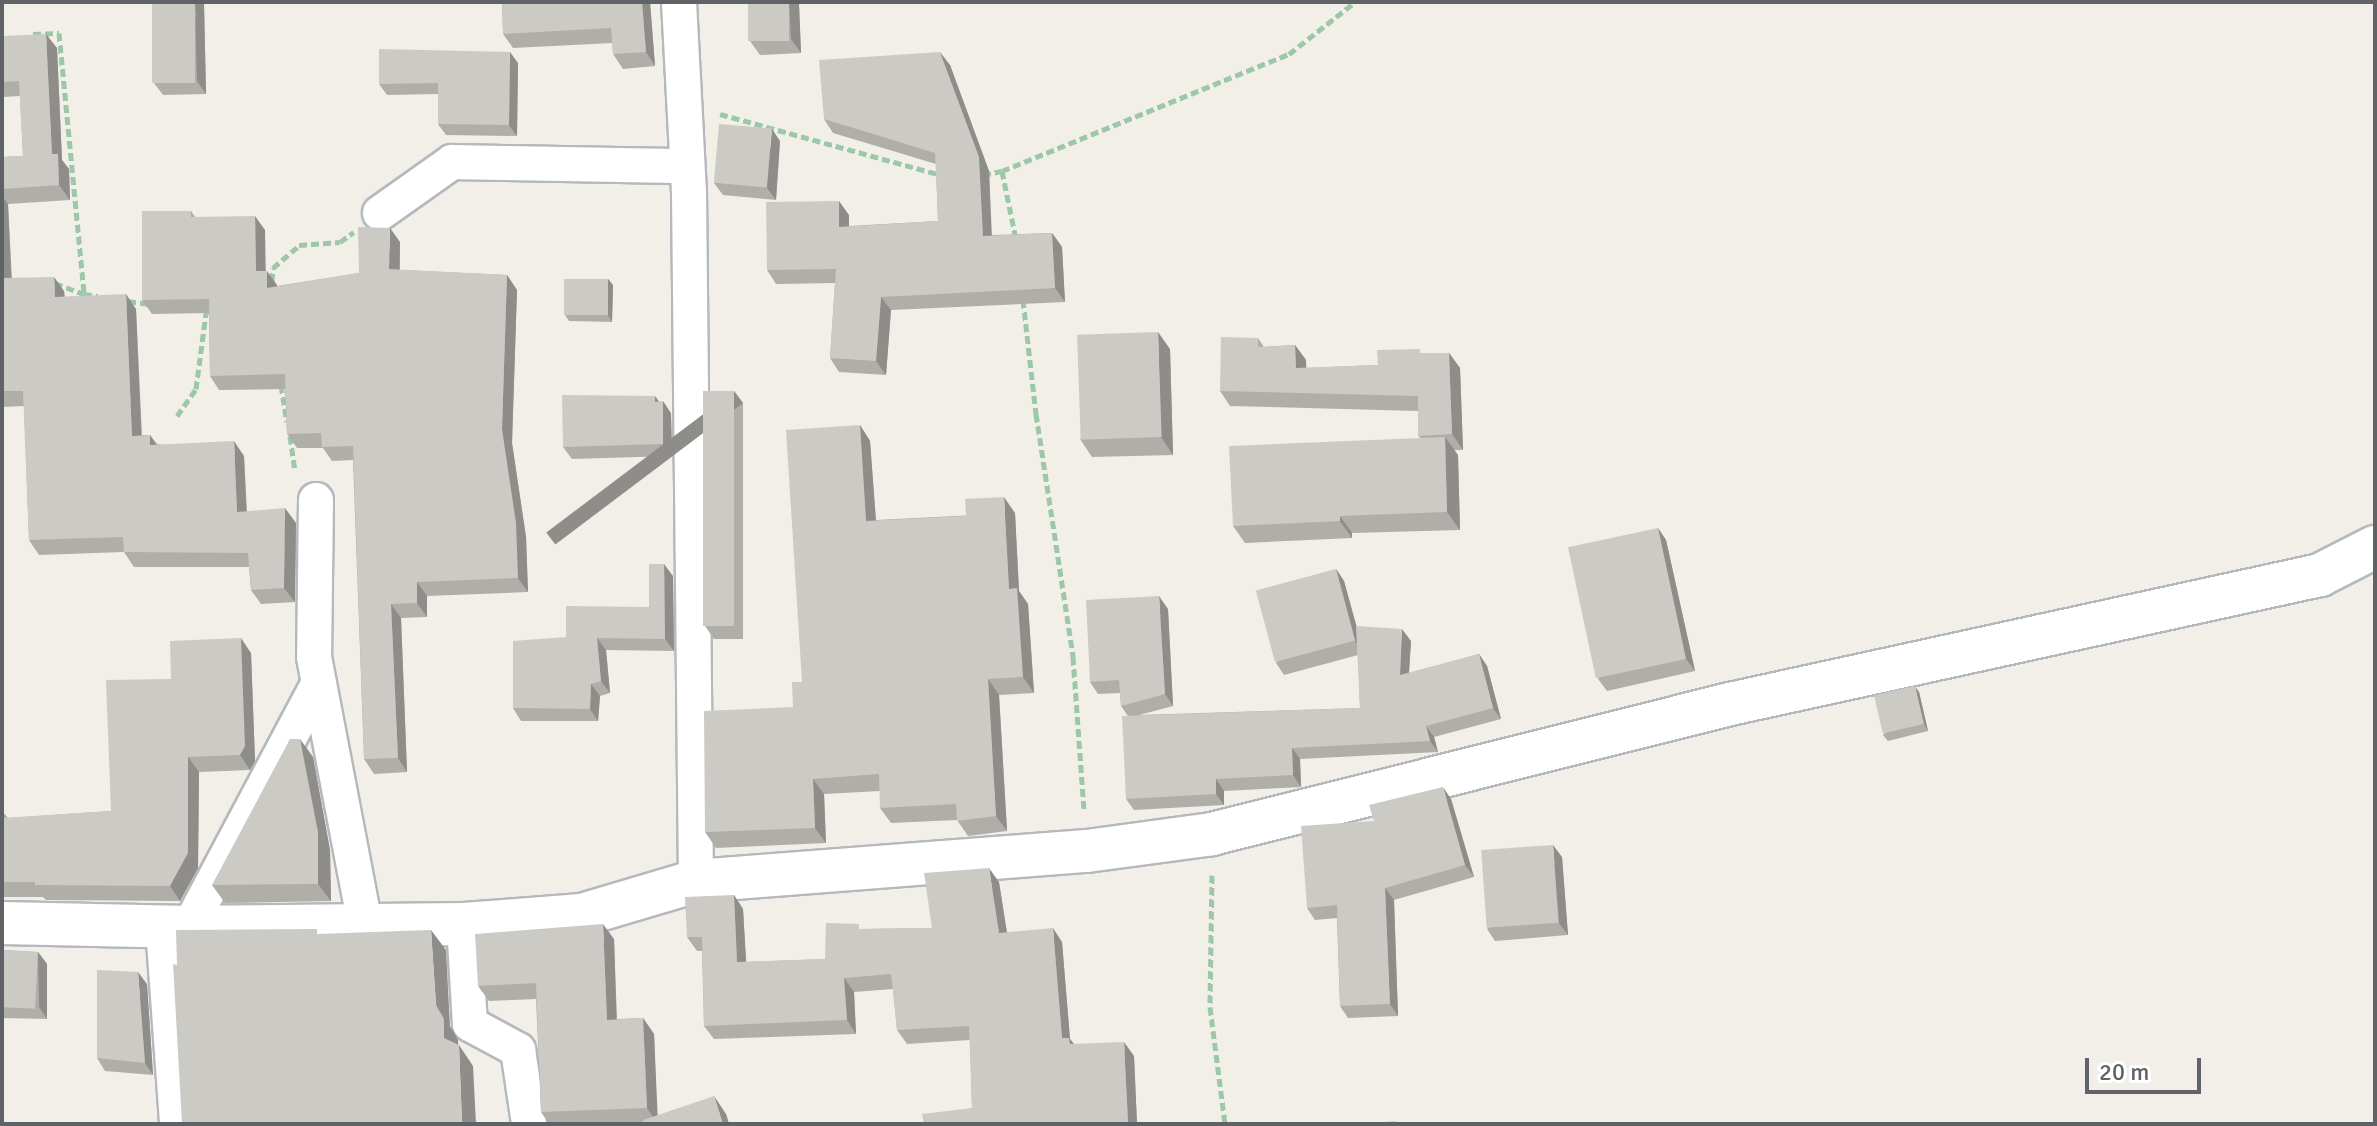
<!DOCTYPE html>
<style>
body{margin:0}
#map{position:relative;width:2377px;height:1126px;overflow:hidden;background:#f1efe8;font-family:Signika,sans-serif}
div>[style]{position:absolute}
.path>*{height:5px;margin-top:-2.5px;transform-origin:0;background:repeating-linear-gradient(90deg,#9cc7a9 0 8px,transparent 0 12px)}
.roads{filter:drop-shadow(2px 0 #b5b8bc) drop-shadow(-2px 0 #b5b8bc) drop-shadow(0 2px #b5b8bc) drop-shadow(0 -2px #b5b8bc)}
.minor>*{height:34px;margin:-17px;padding:0 17px;transform-origin:17px;border-radius:17px;background:#fff}
.tertiary>*{height:42px;margin:-21px;padding:0 21px;transform-origin:21px;border-radius:21px;background:#fff}
.wall>*{inset:0;background:#afaea9}
.shaded-wall>*{inset:0;background:#8f8d8a;transform-origin:0 0}
.building>*{inset:0;background:#cccac5;transform-origin:0 0}
span{translate:-50% -50%;white-space:nowrap;text-align:center;line-height:1.15;-webkit-text-stroke:8px #fff;paint-order:stroke}
.frame{position:absolute;inset:0;border:4px solid #5f6368;pointer-events:none}
.scale{position:absolute;left:2085px;top:1058px;width:116px;height:36px;box-sizing:border-box;border:4px solid #5f6368;border-top:0;padding-left:10px;font-size:24px;line-height:28px;white-space:nowrap;color:#5f6368;-webkit-text-stroke:6px #fff;paint-order:stroke}
</style>
<div id="map">
<div class="path">
<div style="left:33px;top:34px;width:26px;rotate:-2deg"></div>
<div style="left:59px;top:33px;width:262px;rotate:84.5deg"></div>
<div style="left:84px;top:294px;width:14px;rotate:8deg"></div>
<div style="left:720px;top:114px;width:229px;rotate:15.4deg"></div>
<div style="left:1002px;top:171px;width:69px;rotate:78.4deg"></div>
<div style="left:983px;top:175px;width:19px;rotate:-12deg"></div>
<div style="left:1002px;top:171px;width:310px;rotate:-22.2deg"></div>
<div style="left:1289px;top:54px;width:84px;rotate:-38.2deg"></div>
<div style="left:272px;top:281px;width:13px;rotate:-86deg"></div>
<div style="left:273px;top:268px;width:35px;rotate:-41deg"></div>
<div style="left:299px;top:245px;width:41px;rotate:-4.2deg"></div>
<div style="left:340px;top:242px;width:17px;rotate:-36deg"></div>
<div style="left:55px;top:283px;width:31px;rotate:21deg"></div>
<div style="left:1023px;top:300px;width:115px;rotate:83.5deg"></div>
<div style="left:1036px;top:414px;width:246px;rotate:81.3deg"></div>
<div style="left:1073px;top:657px;width:153px;rotate:85.9deg"></div>
<div style="left:128px;top:301px;width:22px;rotate:8deg"></div>
<div style="left:281px;top:385px;width:37px;rotate:81deg"></div>
<div style="left:177px;top:416px;width:33px;rotate:-55deg"></div>
<div style="left:196px;top:389px;width:77px;rotate:-82.5deg"></div>
<div style="left:206px;top:313px;width:4px;rotate:-45deg"></div>
<div style="left:290px;top:436px;width:34px;rotate:82deg"></div>
<div style="left:1212px;top:875px;width:132px;rotate:90.9deg"></div>
<div style="left:1210px;top:1007px;width:118px;rotate:82.7deg"></div>
</div>
<div class="roads">
<div class="minor">
<div style="left:679px;top:2px;width:189px;rotate:87deg"></div>
<div style="left:689px;top:191px;width:690px;rotate:89.42deg"></div>
<div style="left:380px;top:213px;width:88px;rotate:-35.3deg"></div>
<div style="left:452px;top:162px;width:235px;rotate:1deg"></div>
<div style="left:316px;top:500px;width:157px;rotate:90.7deg"></div>
<div style="left:314px;top:657px;width:273px;rotate:79.2deg"></div>
<div style="left:464px;top:924px;width:100px;rotate:86.6deg"></div>
<div style="left:470px;top:1024px;width:55px;rotate:28.4deg"></div>
<div style="left:518px;top:1050px;width:75px;rotate:81.5deg"></div>
<div style="left:163px;top:927px;width:197px;rotate:85.9deg"></div>
<div style="left:189px;top:927px;width:276px;rotate:-62deg"></div>
</div>
<div class="tertiary">
<div style="left:2px;top:923px;width:187px;rotate:1.2deg"></div>
<div style="left:189px;top:927px;width:275px;rotate:-0.6deg"></div>
<div style="left:464px;top:924px;width:118px;rotate:-4.4deg"></div>
<div style="left:582px;top:915px;width:119px;rotate:-16.6deg"></div>
<div style="left:696px;top:881px;width:392px;rotate:-4.4deg"></div>
<div style="left:1087px;top:851px;width:126px;rotate:-7.7deg"></div>
<div style="left:1212px;top:834px;width:534px;rotate:-14.09deg"></div>
<div style="left:1730px;top:704px;width:604px;rotate:-12.33deg"></div>
<div style="left:2320px;top:575px;width:62px;rotate:-27deg"></div>
</div>
</div>
<div class="wall">
<div style="clip-path:polygon(502px 2px,650px 2px,655px 66px,623px 69px,613px 54px,612px 43px,513px 48px,503px 34px)"></div>
<div style="clip-path:polygon(748px 2px,829px 2px,799px 4px,801px 53px,760px 55px,750px 41px)"></div>
<div style="clip-path:polygon(204px 3px,206px 94px,163px 95px,154px 83px)"></div>
<div style="clip-path:polygon(2px 36px,57px 48px,62px 160px,69px 169px,70px 200px,8px 204px,12px 279px,64px 291px,65px 297px,136px 309px,142px 435px,150px 435px,157px 444px,244px 456px,247px 511px,296px 523px,295px 602px,261px 604px,251px 590px,249px 567px,134px 567px,124px 552px,39px 555px,29px 540px,24px 406px,2px 407px,2px 157px,23px 156px,20px 96px,2px 97px)"></div>
<div style="clip-path:polygon(518px 63px,517px 136px,446px 135px,438px 124px,438px 94px,387px 95px,379px 84px)"></div>
<div style="clip-path:polygon(950px 65px,989px 171px,992px 235px,1052px 233px,1062px 247px,1065px 302px,891px 310px,886px 375px,839px 372px,830px 358px,835px 283px,776px 284px,767px 270px,849px 215px,849px 226px,938px 221px,936px 164px,833px 133px,824px 119px)"></div>
<div style="clip-path:polygon(780px 141px,776px 200px,723px 195px,714px 183px)"></div>
<div style="clip-path:polygon(191px 211px,195px 217px,265px 230px,265px 271px,277px 286px,359px 273px,400px 242px,400px 270px,507px 275px,517px 290px,512px 443px,526px 537px,528px 592px,427px 596px,427px 617px,401px 618px,407px 772px,374px 774px,364px 759px,353px 460px,332px 461px,323px 448px,297px 448px,287px 434px,285px 389px,219px 390px,210px 376px,209px 313px,152px 314px,142px 300px)"></div>
<div style="clip-path:polygon(608px 279px,613px 285px,612px 322px,569px 321px,565px 315px)"></div>
<div style="clip-path:polygon(1258px 338px,1264px 347px,1295px 345px,1306px 360px,1306px 368px,1378px 365px,1423px 353px,1449px 353px,1460px 368px,1463px 450px,1454px 450px,1458px 455px,1460px 530px,1352px 533px,1352px 538px,1245px 543px,1233px 526px,1421px 438px,1418px 436px,1418px 411px,1230px 406px,1220px 391px)"></div>
<div style="clip-path:polygon(1170px 349px,1173px 455px,1092px 457px,1080px 439px)"></div>
<div style="clip-path:polygon(734px 391px,743px 403px,743px 639px,714px 639px,705px 626px)"></div>
<div style="clip-path:polygon(671px 413px,672px 456px,572px 459px,563px 447px)"></div>
<div style="clip-path:polygon(860px 425px,870px 441px,876px 520px,1015px 513px,1019px 591px,1028px 604px,1034px 693px,999px 695px,1007px 831px,968px 836px,957px 820px,891px 823px,880px 808px,880px 791px,824px 794px,826px 843px,716px 848px,705px 832px,793px 707px,802px 682px)"></div>
<div style="clip-path:polygon(1658px 528px,1666px 540px,1695px 671px,1607px 691px,1598px 679px)"></div>
<div style="clip-path:polygon(1336px 569px,1344px 581px,1356px 627px,1411px 641px,1409px 673px,1479px 654px,1487px 666px,1501px 719px,1434px 737px,1438px 752px,1300px 759px,1301px 787px,1224px 791px,1224px 805px,1134px 810px,1126px 799px,1128px 716px,1121px 706px,1120px 693px,1098px 694px,1090px 682px,1168px 609px,1173px 706px,1139px 715px,1360px 708px,1358px 655px,1284px 675px,1276px 663px)"></div>
<div style="clip-path:polygon(673px 576px,674px 651px,606px 650px,610px 693px,600px 696px,598px 721px,521px 721px,513px 708px,566px 637px,649px 607px)"></div>
<div style="clip-path:polygon(251px 653px,255px 761px,250px 770px,199px 772px,198px 868px,180px 901px,46px 900px,43px 897px,2px 897px,2px 811px,8px 818px,111px 811px,171px 679px)"></div>
<div style="clip-path:polygon(1919px 692px,1928px 731px,1888px 741px,1883px 735px)"></div>
<div style="clip-path:polygon(313px 757px,330px 850px,331px 901px,225px 903px,212px 885px)"></div>
<div style="clip-path:polygon(1451px 799px,1474px 877px,1394px 900px,1398px 1016px,1348px 1018px,1340px 1006px,1337px 918px,1315px 920px,1307px 908px,1374px 821px)"></div>
<div style="clip-path:polygon(1562px 857px,1568px 935px,1495px 941px,1487px 929px)"></div>
<div style="clip-path:polygon(999px 882px,1007px 932px,1062px 942px,1070px 1039px,1074px 1044px,1134px 1056px,1137px 1124px,924px 1124px,972px 1108px,970px 1040px,907px 1044px,897px 1030px,893px 989px,854px 992px,856px 1034px,714px 1039px,704px 1026px,702px 951px,697px 951px,687px 937px,734px 895px,743px 909px,746px 962px,825px 959px,863px 929px,932px 928px)"></div>
<div style="clip-path:polygon(614px 939px,617px 1019px,643px 1018px,654px 1034px,657px 1115px,726px 1114px,729px 1124px,549px 1124px,541px 1112px,536px 999px,489px 1001px,478px 986px)"></div>
<div style="clip-path:polygon(2px 950px,38px 952px,47px 964px,47px 1019px,2px 1018px)"></div>
<div style="clip-path:polygon(147px 984px,153px 1075px,105px 1071px,97px 1058px)"></div>
</div>
<div class="shaded-wall">
<div style="clip-path:polygon(195px 2px,203px 2px,204px 3px,206px 94px,197px 81px)"></div>
<div style="clip-path:polygon(642px 2px,650px 2px,655px 66px,646px 52px)"></div>
<div style="clip-path:polygon(789px 2px,798px 2px,799px 4px,801px 53px,791px 39px)"></div>
<div style="clip-path:polygon(46px 34px,57px 48px,62px 160px,69px 169px,70px 200px,59px 185px,52px 154px)"></div>
<div style="clip-path:polygon(510px 52px,518px 63px,517px 136px,509px 125px)"></div>
<div style="clip-path:polygon(940px 52px,950px 65px,989px 171px,992px 250px,983px 236px)"></div>
<div style="clip-path:polygon(772px 129px,780px 141px,776px 200px,767px 188px)"></div>
<div style="clip-path:polygon(2px 196px,8px 204px,12px 294px,2px 279px)"></div>
<div style="clip-path:polygon(839px 201px,849px 215px,849px 241px,839px 227px)"></div>
<div style="clip-path:polygon(255px 216px,265px 230px,266px 285px,256px 271px)"></div>
<div style="clip-path:polygon(390px 228px,400px 242px,399px 283px,389px 269px)"></div>
<div style="clip-path:polygon(1052px 233px,1062px 247px,1065px 302px,1055px 288px)"></div>
<div style="clip-path:polygon(267px 271px,277px 285px,277px 302px,267px 288px)"></div>
<div style="clip-path:polygon(507px 275px,517px 290px,512px 443px,526px 537px,528px 592px,518px 578px,502px 429px)"></div>
<div style="clip-path:polygon(54px 277px,64px 291px,65px 312px,55px 297px)"></div>
<div style="clip-path:polygon(608px 279px,613px 285px,612px 322px,608px 315px)"></div>
<div style="clip-path:polygon(126px 294px,136px 309px,142px 450px,132px 436px)"></div>
<div style="clip-path:polygon(881px 297px,891px 310px,886px 375px,876px 361px)"></div>
<div style="clip-path:polygon(1158px 332px,1170px 349px,1173px 455px,1161px 437px)"></div>
<div style="clip-path:polygon(1295px 345px,1306px 360px,1307px 384px,1296px 368px)"></div>
<div style="clip-path:polygon(1449px 353px,1460px 368px,1463px 450px,1452px 434px)"></div>
<div style="left:734px;top:391px;width:15px;height:235px;rotate:53deg"></div>
<div style="clip-path:polygon(655px 396px,663px 407px,663px 401px,671px 413px,672px 456px,663px 444px,655px 402px)"></div>
<div style="clip-path:polygon(860px 425px,870px 441px,877px 536px,866px 521px)"></div>
<div style="clip-path:polygon(150px 435px,160px 450px,150px 445px)"></div>
<div style="clip-path:polygon(1445px 437px,1458px 455px,1460px 530px,1447px 512px)"></div>
<div style="clip-path:polygon(234px 441px,244px 456px,247px 526px,237px 512px)"></div>
<div style="clip-path:polygon(1004px 497px,1015px 513px,1019px 591px,1028px 604px,1034px 693px,1023px 677px,1009px 589px)"></div>
<div style="clip-path:polygon(285px 508px,296px 523px,295px 602px,284px 588px)"></div>
<div style="clip-path:polygon(1340px 516px,1352px 533px,1352px 538px,1340px 521px)"></div>
<div style="clip-path:polygon(1658px 528px,1666px 540px,1695px 671px,1686px 659px)"></div>
<div style="clip-path:polygon(664px 564px,673px 576px,674px 651px,665px 639px)"></div>
<div style="clip-path:polygon(1336px 569px,1344px 581px,1364px 653px,1355px 641px)"></div>
<div style="clip-path:polygon(417px 582px,427px 596px,427px 617px,417px 603px)"></div>
<div style="clip-path:polygon(1159px 596px,1168px 609px,1173px 706px,1165px 694px)"></div>
<div style="clip-path:polygon(391px 604px,401px 618px,407px 772px,398px 758px)"></div>
<div style="clip-path:polygon(1402px 629px,1411px 641px,1408px 687px,1400px 675px)"></div>
<div style="clip-path:polygon(241px 638px,251px 653px,255px 761px,250px 770px,240px 755px)"></div>
<div style="clip-path:polygon(597px 638px,606px 650px,610px 693px,601px 681px)"></div>
<div style="clip-path:polygon(1479px 654px,1487px 666px,1501px 719px,1493px 708px)"></div>
<div style="clip-path:polygon(988px 679px,999px 695px,1007px 831px,996px 816px)"></div>
<div style="clip-path:polygon(591px 684px,600px 696px,598px 721px,590px 709px)"></div>
<div style="clip-path:polygon(1915px 686px,1919px 692px,1928px 731px,1924px 724px)"></div>
<div style="clip-path:polygon(1426px 726px,1434px 737px,1438px 752px,1430px 741px)"></div>
<div style="clip-path:polygon(300px 739px,313px 757px,330px 850px,331px 901px,318px 884px)"></div>
<div style="clip-path:polygon(1292px 748px,1300px 759px,1301px 787px,1293px 775px)"></div>
<div style="clip-path:polygon(188px 757px,199px 772px,198px 868px,180px 901px,170px 886px)"></div>
<div style="clip-path:polygon(813px 779px,824px 794px,826px 843px,815px 828px)"></div>
<div style="clip-path:polygon(1216px 779px,1224px 791px,1224px 805px,1216px 794px)"></div>
<div style="clip-path:polygon(1443px 787px,1451px 799px,1474px 877px,1465px 865px)"></div>
<div style="clip-path:polygon(1553px 845px,1562px 857px,1568px 935px,1559px 923px)"></div>
<div style="clip-path:polygon(989px 868px,999px 882px,1009px 947px,999px 933px)"></div>
<div style="clip-path:polygon(1385px 888px,1394px 900px,1398px 1016px,1390px 1004px)"></div>
<div style="clip-path:polygon(734px 895px,743px 909px,747px 976px,737px 962px)"></div>
<div style="clip-path:polygon(603px 924px,614px 939px,617px 1035px,607px 1020px)"></div>
<div style="clip-path:polygon(1053px 928px,1062px 942px,1070px 1039px,1079px 1051px,1062px 1038px)"></div>
<div style="clip-path:polygon(431px 930px,446px 950px,450px 1026px,458px 1040px,459px 1059px,444px 1038px,436px 1005px)"></div>
<div style="clip-path:polygon(38px 952px,47px 964px,47px 1019px,39px 1007px)"></div>
<div style="clip-path:polygon(138px 972px,147px 984px,153px 1075px,145px 1063px)"></div>
<div style="clip-path:polygon(844px 978px,854px 992px,856px 1034px,847px 1020px)"></div>
<div style="clip-path:polygon(643px 1018px,654px 1034px,658px 1124px,647px 1108px)"></div>
<div style="clip-path:polygon(1124px 1042px,1134px 1056px,1137px 1124px,1129px 1124px,1128px 1122px)"></div>
<div style="clip-path:polygon(459px 1045px,473px 1066px,476px 1124px,462px 1124px)"></div>
<div style="clip-path:polygon(714px 1096px,726px 1114px,729px 1124px,723px 1124px)"></div>
</div>
<div class="building">
<div style="left:152px;top:2px;width:43px;height:81px"></div>
<div style="clip-path:polygon(502px 2px,642px 2px,646px 52px,613px 54px,611px 28px,503px 34px)"></div>
<div style="left:748px;top:2px;width:41px;height:39px"></div>
<div style="clip-path:polygon(46px 34px,52px 154px,58px 154px,59px 185px,2px 189px,2px 157px,23px 156px,19px 81px,2px 82px,2px 36px)"></div>
<div style="clip-path:polygon(379px 49px,510px 52px,509px 125px,438px 124px,438px 83px,379px 84px)"></div>
<div style="clip-path:polygon(940px 52px,979px 157px,983px 236px,1052px 233px,1055px 288px,881px 297px,876px 361px,830px 358px,836px 269px,767px 270px,766px 202px,839px 201px,839px 227px,938px 221px,935px 153px,824px 119px,819px 60px)"></div>
<div style="left:719px;top:124px;width:53px;height:59px;rotate:5deg"></div>
<div style="clip-path:polygon(142px 211px,191px 211px,191px 217px,255px 216px,256px 271px,267px 271px,267px 288px,359px 273px,358px 227px,390px 228px,389px 269px,507px 275px,502px 429px,516px 523px,518px 578px,417px 582px,417px 603px,391px 604px,398px 758px,364px 759px,353px 446px,322px 447px,321px 433px,287px 434px,285px 374px,210px 376px,209px 299px,142px 300px)"></div>
<div style="clip-path:polygon(54px 277px,55px 297px,126px 294px,132px 436px,150px 435px,150px 445px,234px 441px,237px 512px,285px 508px,284px 588px,251px 590px,248px 553px,124px 552px,123px 537px,29px 540px,23px 391px,2px 391px,2px 278px)"></div>
<div style="left:564px;top:279px;width:44px;height:36px"></div>
<div style="left:1158px;top:332px;width:105px;height:81px;rotate:88deg"></div>
<div style="clip-path:polygon(1221px 337px,1258px 338px,1258px 347px,1295px 345px,1296px 368px,1378px 365px,1377px 350px,1420px 349px,1420px 353px,1449px 353px,1452px 434px,1418px 436px,1418px 396px,1220px 391px)"></div>
<div style="left:734px;top:391px;width:235px;height:31px;rotate:90deg"></div>
<div style="clip-path:polygon(562px 395px,655px 396px,655px 402px,663px 401px,663px 444px,563px 447px)"></div>
<div style="clip-path:polygon(860px 425px,866px 521px,966px 516px,965px 499px,1004px 497px,1009px 589px,1017px 588px,1023px 677px,988px 679px,996px 816px,957px 821px,956px 804px,880px 808px,879px 774px,813px 779px,815px 828px,705px 832px,704px 711px,793px 707px,792px 682px,802px 682px,786px 430px)"></div>
<div style="clip-path:polygon(1445px 437px,1447px 512px,1340px 516px,1340px 521px,1233px 526px,1229px 446px)"></div>
<div style="left:1658px;top:528px;width:134px;height:92px;rotate:78deg"></div>
<div style="clip-path:polygon(649px 564px,664px 564px,665px 639px,597px 638px,601px 681px,591px 684px,590px 709px,513px 708px,513px 641px,566px 637px,566px 606px,649px 607px)"></div>
<div style="left:1336px;top:569px;width:74px;height:83px;rotate:75deg"></div>
<div style="clip-path:polygon(1159px 596px,1165px 694px,1121px 706px,1119px 680px,1090px 682px,1086px 600px)"></div>
<div style="clip-path:polygon(1356px 626px,1402px 629px,1400px 675px,1479px 654px,1493px 708px,1426px 726px,1430px 741px,1292px 748px,1293px 775px,1216px 779px,1216px 794px,1126px 799px,1122px 716px,1360px 708px)"></div>
<div style="clip-path:polygon(241px 638px,245px 746px,240px 755px,188px 757px,188px 853px,170px 886px,35px 885px,35px 882px,2px 882px,2px 811px,3px 811px,3px 818px,111px 811px,106px 680px,171px 679px,170px 641px)"></div>
<div style="left:1915px;top:686px;width:39px;height:42px;rotate:77deg"></div>
<div style="clip-path:polygon(290px 739px,300px 739px,318px 832px,318px 884px,212px 885px)"></div>
<div style="clip-path:polygon(1443px 787px,1465px 865px,1385px 888px,1390px 1004px,1340px 1006px,1337px 905px,1307px 908px,1301px 826px,1374px 821px,1369px 805px)"></div>
<div style="left:1553px;top:845px;width:78px;height:72px;rotate:86deg"></div>
<div style="clip-path:polygon(989px 868px,999px 933px,1053px 928px,1062px 1038px,1069px 1038px,1070px 1044px,1124px 1042px,1128px 1122px,1097px 1124px,924px 1124px,922px 1114px,972px 1108px,969px 1026px,897px 1030px,891px 974px,844px 978px,847px 1020px,704px 1026px,702px 937px,687px 937px,685px 897px,734px 895px,737px 962px,825px 959px,826px 923px,859px 924px,859px 929px,932px 928px,924px 873px)"></div>
<div style="clip-path:polygon(603px 924px,607px 1020px,643px 1018px,647px 1108px,541px 1112px,536px 983px,478px 986px,475px 934px)"></div>
<div style="clip-path:polygon(317px 929px,317px 934px,431px 930px,436px 1005px,444px 1019px,444px 1038px,459px 1045px,462px 1124px,182px 1124px,173px 964px,177px 965px,176px 930px)"></div>
<div style="left:2px;top:950px;width:36px;height:57px;rotate:3deg"></div>
<div style="clip-path:polygon(97px 970px,138px 972px,145px 1063px,97px 1058px)"></div>
<div style="clip-path:polygon(714px 1096px,723px 1124px,644px 1124px,643px 1120px)"></div>
<div style="clip-path:polygon(1396px 1121px,1396px 1124px,1360px 1124px)"></div>
</div>
<div class="frame"></div>
<div class="scale">20 m</div>
</div>
